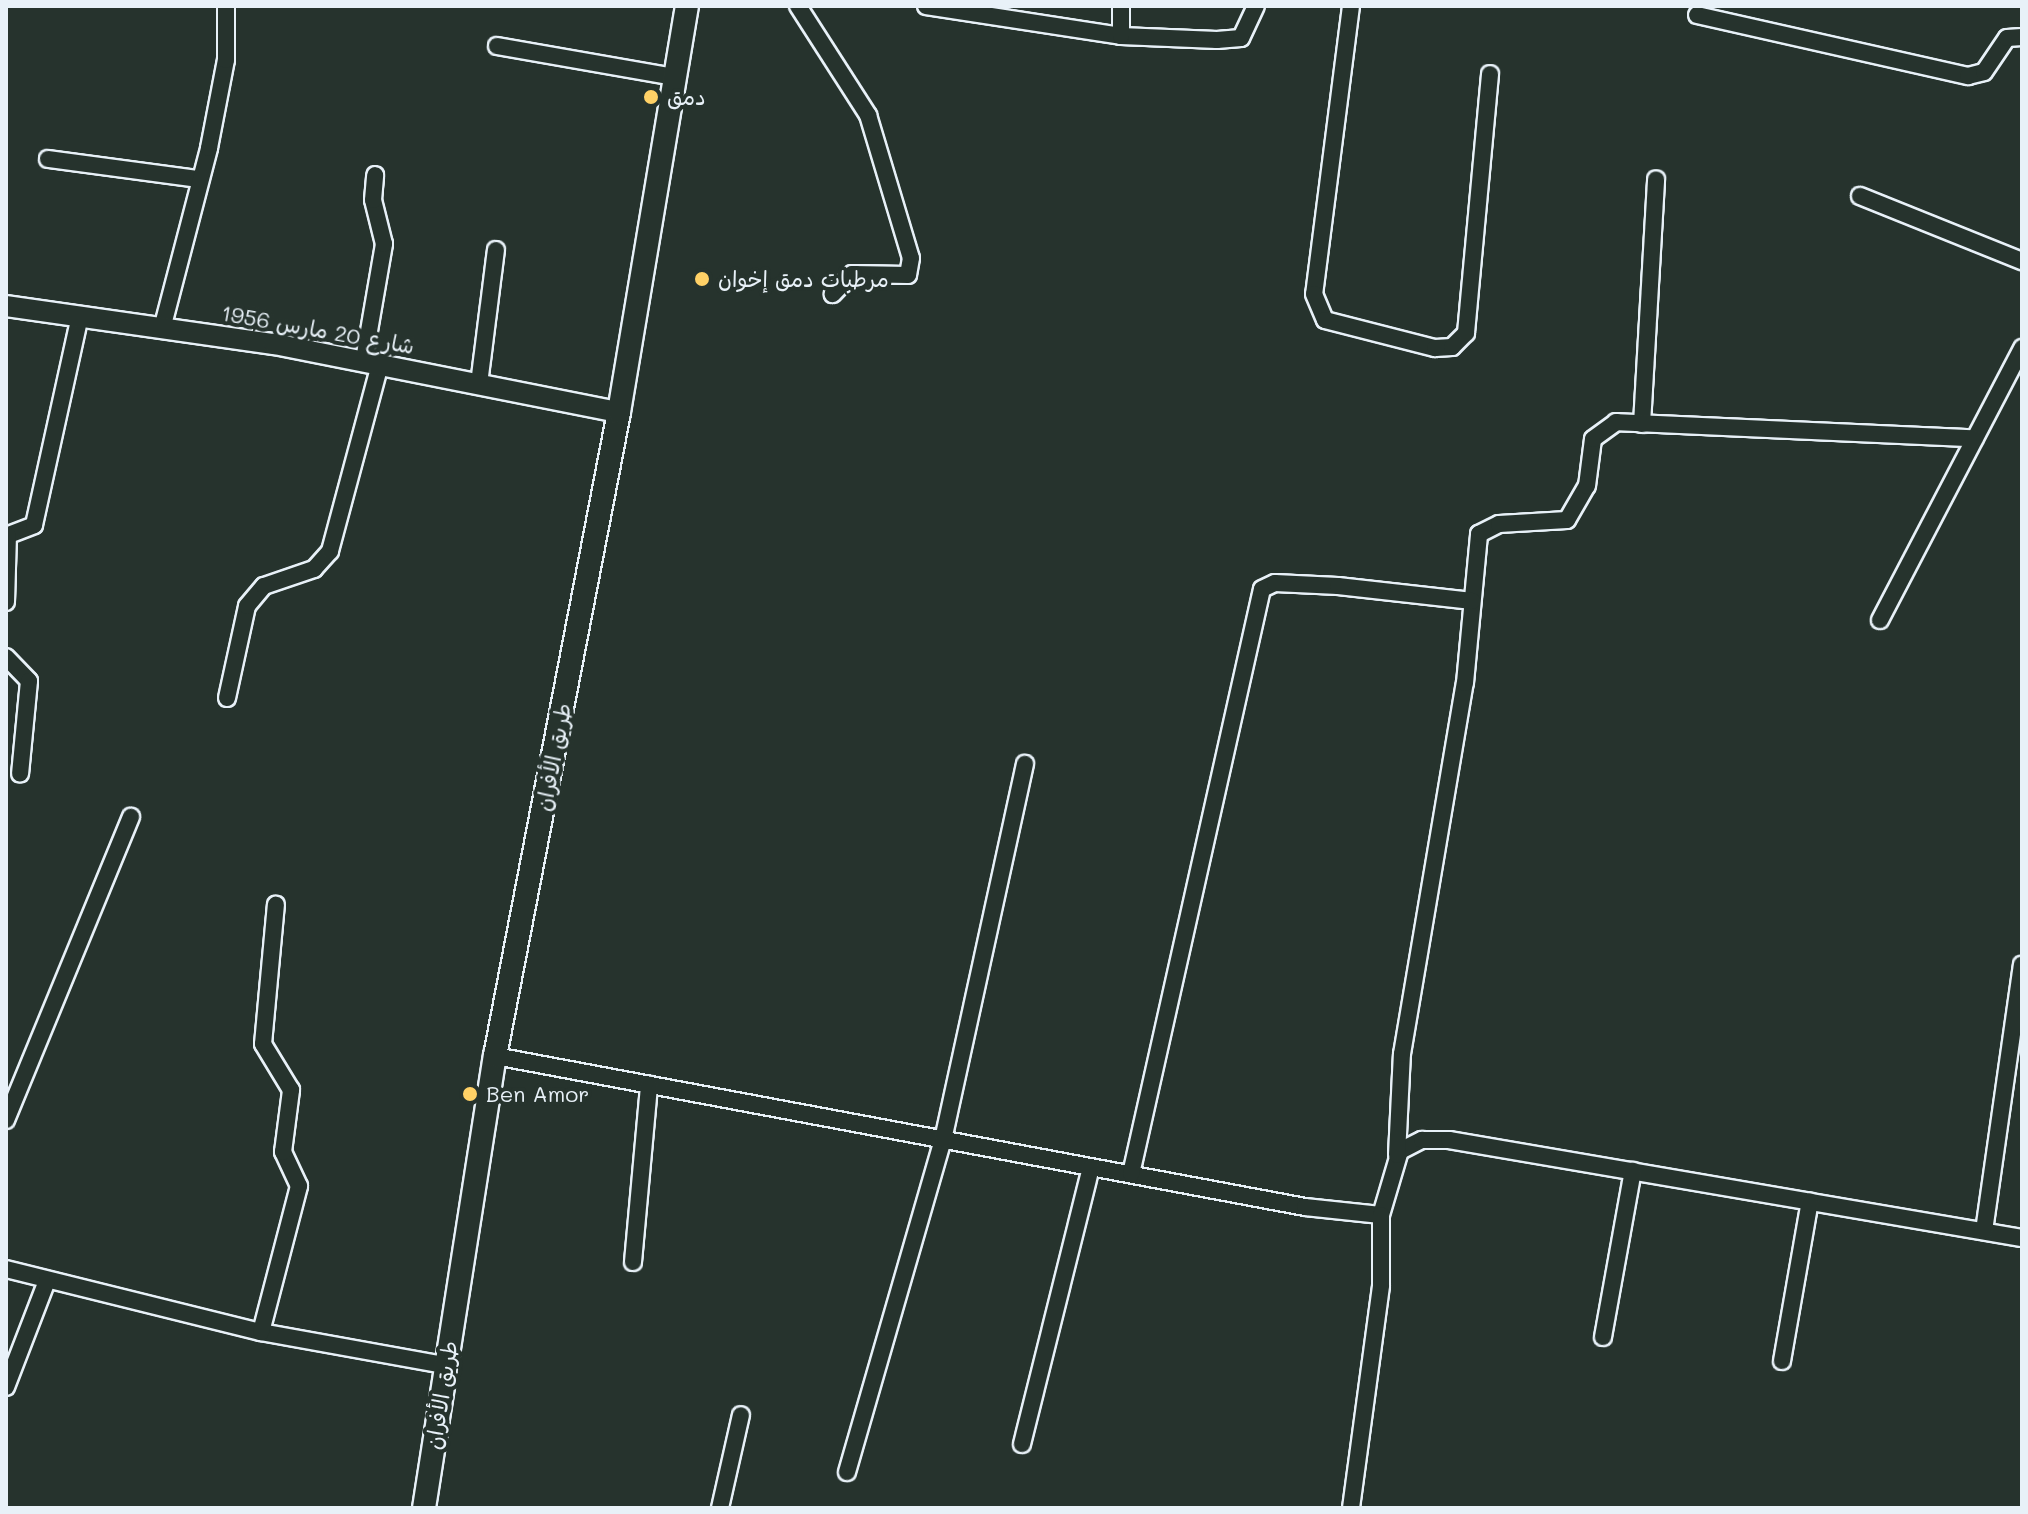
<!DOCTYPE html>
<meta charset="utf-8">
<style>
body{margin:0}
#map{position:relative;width:2028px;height:1514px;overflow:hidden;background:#26332d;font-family:Mali,"Playpen Sans Arabic",sans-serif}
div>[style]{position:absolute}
.roads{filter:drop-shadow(2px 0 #e8f1f8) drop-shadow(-2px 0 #e8f1f8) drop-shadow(0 2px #e8f1f8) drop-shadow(0 -2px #e8f1f8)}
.minor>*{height:16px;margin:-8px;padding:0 8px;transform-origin:8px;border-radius:8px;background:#26332d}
.tertiary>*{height:20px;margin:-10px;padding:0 10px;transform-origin:10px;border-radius:10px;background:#26332d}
.secondary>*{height:22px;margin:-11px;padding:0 11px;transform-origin:11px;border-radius:11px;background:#26332d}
.dots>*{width:22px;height:22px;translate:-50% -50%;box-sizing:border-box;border:4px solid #26332d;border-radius:50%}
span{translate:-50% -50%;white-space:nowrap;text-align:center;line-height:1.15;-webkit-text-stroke:8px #26332d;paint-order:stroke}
.poi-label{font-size:22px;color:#e8f1f8}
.left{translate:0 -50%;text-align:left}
.street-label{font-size:22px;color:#e8f1f8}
.frame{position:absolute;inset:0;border:8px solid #e8f1f8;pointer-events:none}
</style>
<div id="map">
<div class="roads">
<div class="minor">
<div style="left:798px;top:6px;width:130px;rotate:57.3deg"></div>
<div style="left:868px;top:115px;width:149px;rotate:73.3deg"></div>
<div style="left:911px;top:258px;width:17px;rotate:100deg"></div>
<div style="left:908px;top:275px;width:56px;rotate:-179deg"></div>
<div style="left:852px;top:274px;width:28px;rotate:134deg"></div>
<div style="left:926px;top:6px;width:197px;rotate:8.7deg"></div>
<div style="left:1121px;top:36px;width:96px;rotate:2.4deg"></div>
<div style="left:1217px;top:40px;width:24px;rotate:-5deg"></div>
<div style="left:1241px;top:38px;width:35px;rotate:-65deg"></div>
<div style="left:1351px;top:6px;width:290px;rotate:97.3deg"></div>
<div style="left:1314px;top:294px;width:28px;rotate:67deg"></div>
<div style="left:1325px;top:320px;width:114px;rotate:14.3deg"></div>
<div style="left:1435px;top:348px;width:17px;rotate:-3deg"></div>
<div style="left:1452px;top:347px;width:20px;rotate:-45deg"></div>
<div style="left:1466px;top:333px;width:260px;rotate:-84.7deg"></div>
<div style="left:1697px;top:15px;width:278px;rotate:12.7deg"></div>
<div style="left:1968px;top:76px;width:16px;rotate:-14deg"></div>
<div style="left:1984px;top:72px;width:41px;rotate:-55.9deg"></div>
<div style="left:2007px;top:38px;width:15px;rotate:-4deg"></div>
<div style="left:1121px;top:36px;width:30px;rotate:-90deg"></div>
<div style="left:497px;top:46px;width:180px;rotate:9.9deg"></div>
<div style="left:48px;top:159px;width:150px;rotate:7.6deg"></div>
<div style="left:1860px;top:196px;width:175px;rotate:21.9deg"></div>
<div style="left:163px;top:325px;width:183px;rotate:-75.4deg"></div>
<div style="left:209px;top:148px;width:90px;rotate:-79.1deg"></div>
<div style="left:226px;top:60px;width:54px;rotate:-90deg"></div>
<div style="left:364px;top:360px;width:118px;rotate:-80.2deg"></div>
<div style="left:384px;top:244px;width:45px;rotate:-104deg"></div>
<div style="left:373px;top:200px;width:25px;rotate:-85deg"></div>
<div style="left:479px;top:384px;width:135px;rotate:-82.8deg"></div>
<div style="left:1642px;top:424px;width:245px;rotate:-86.7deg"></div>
<div style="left:6px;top:536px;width:30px;rotate:-21deg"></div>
<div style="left:34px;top:525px;width:214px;rotate:-77.6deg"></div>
<div style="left:6px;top:602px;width:66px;rotate:-88.3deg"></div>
<div style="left:1880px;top:620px;width:307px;rotate:-62.4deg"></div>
<div style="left:6px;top:657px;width:33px;rotate:46deg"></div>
<div style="left:29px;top:681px;width:93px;rotate:95.5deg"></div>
<div style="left:227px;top:698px;width:94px;rotate:-77.7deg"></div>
<div style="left:247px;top:606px;width:26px;rotate:-50deg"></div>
<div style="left:264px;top:586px;width:53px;rotate:-18.8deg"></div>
<div style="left:314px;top:569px;width:24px;rotate:-48deg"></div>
<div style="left:330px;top:551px;width:194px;rotate:-75deg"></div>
<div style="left:495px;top:1056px;width:824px;rotate:10.56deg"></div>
<div style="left:1305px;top:1207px;width:76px;rotate:6deg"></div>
<div style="left:1381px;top:1215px;width:67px;rotate:-73.5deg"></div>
<div style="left:1400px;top:1151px;width:25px;rotate:-27deg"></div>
<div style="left:1422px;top:1140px;width:27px"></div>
<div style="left:1449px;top:1140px;width:581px;rotate:9.71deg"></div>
<div style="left:6px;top:1120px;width:328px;rotate:-67.6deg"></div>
<div style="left:1397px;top:1155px;width:101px;rotate:-87.2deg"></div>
<div style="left:1402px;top:1054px;width:376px;rotate:-80.4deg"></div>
<div style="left:1465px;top:683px;width:150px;rotate:-84.6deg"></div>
<div style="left:1479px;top:534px;width:22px;rotate:-27deg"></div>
<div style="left:1499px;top:524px;width:68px;rotate:-3.4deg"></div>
<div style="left:1567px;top:520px;width:39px;rotate:-60deg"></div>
<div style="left:1587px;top:486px;width:47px;rotate:-82.7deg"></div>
<div style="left:1593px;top:439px;width:29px;rotate:-36deg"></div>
<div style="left:1616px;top:422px;width:359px;rotate:2.6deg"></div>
<div style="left:1131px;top:1174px;width:599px;rotate:-77.38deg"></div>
<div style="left:1262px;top:589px;width:14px;rotate:-25deg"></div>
<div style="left:1275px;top:583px;width:63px;rotate:2.7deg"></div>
<div style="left:1338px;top:586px;width:135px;rotate:6.4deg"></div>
<div style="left:1984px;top:1231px;width:269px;rotate:-81.9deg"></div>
<div style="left:633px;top:1262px;width:178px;rotate:-84.8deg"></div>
<div style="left:6px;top:1269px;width:263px;rotate:13.9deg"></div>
<div style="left:261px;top:1332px;width:187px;rotate:10.2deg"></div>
<div style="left:261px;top:1332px;width:151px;rotate:-75.4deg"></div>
<div style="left:299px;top:1186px;width:38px;rotate:-115deg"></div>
<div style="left:283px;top:1152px;width:63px;rotate:-82.6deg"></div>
<div style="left:291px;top:1090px;width:54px;rotate:-121.3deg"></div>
<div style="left:263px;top:1044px;width:140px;rotate:-84.7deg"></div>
<div style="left:1603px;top:1337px;width:169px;rotate:-79.8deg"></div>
<div style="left:1782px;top:1361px;width:162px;rotate:-80.1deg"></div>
<div style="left:6px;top:1387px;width:114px;rotate:-68.9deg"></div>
<div style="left:1022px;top:1444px;width:285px;rotate:-76deg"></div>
<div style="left:847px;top:1472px;width:346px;rotate:-73.9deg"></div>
<div style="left:943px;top:1140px;width:385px;rotate:-77.7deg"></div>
<div style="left:720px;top:1508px;width:95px;rotate:-77.3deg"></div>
<div style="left:1351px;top:1508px;width:225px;rotate:-82.3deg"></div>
<div style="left:1381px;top:1285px;width:70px;rotate:-90deg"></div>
</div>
<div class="tertiary">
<div style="left:6px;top:306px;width:271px;rotate:8.1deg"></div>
<div style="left:274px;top:344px;width:352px;rotate:11.2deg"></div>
</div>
<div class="secondary">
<div style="left:424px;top:1508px;width:458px;rotate:-81.1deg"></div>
<div style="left:495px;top:1056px;width:656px;rotate:-79.1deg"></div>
<div style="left:619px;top:412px;width:412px;rotate:-80.5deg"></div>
</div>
</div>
<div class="dots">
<div style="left:651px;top:97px;background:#ffd166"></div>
<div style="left:702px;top:279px;background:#ffd166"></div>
<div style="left:470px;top:1094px;background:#ffd166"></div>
</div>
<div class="poi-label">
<span class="left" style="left:667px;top:97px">دمق</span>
<span class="left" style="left:718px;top:279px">مرطبات دمق إخوان</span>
<span class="left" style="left:486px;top:1094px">Ben Amor</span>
</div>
<div class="street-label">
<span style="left:318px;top:329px;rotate:10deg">شارع 20 مارس 1956</span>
<span style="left:553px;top:757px;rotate:-79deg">طريق الأفران</span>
<span style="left:441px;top:1395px;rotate:-81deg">طريق الأفران</span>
</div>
<div class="frame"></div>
</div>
